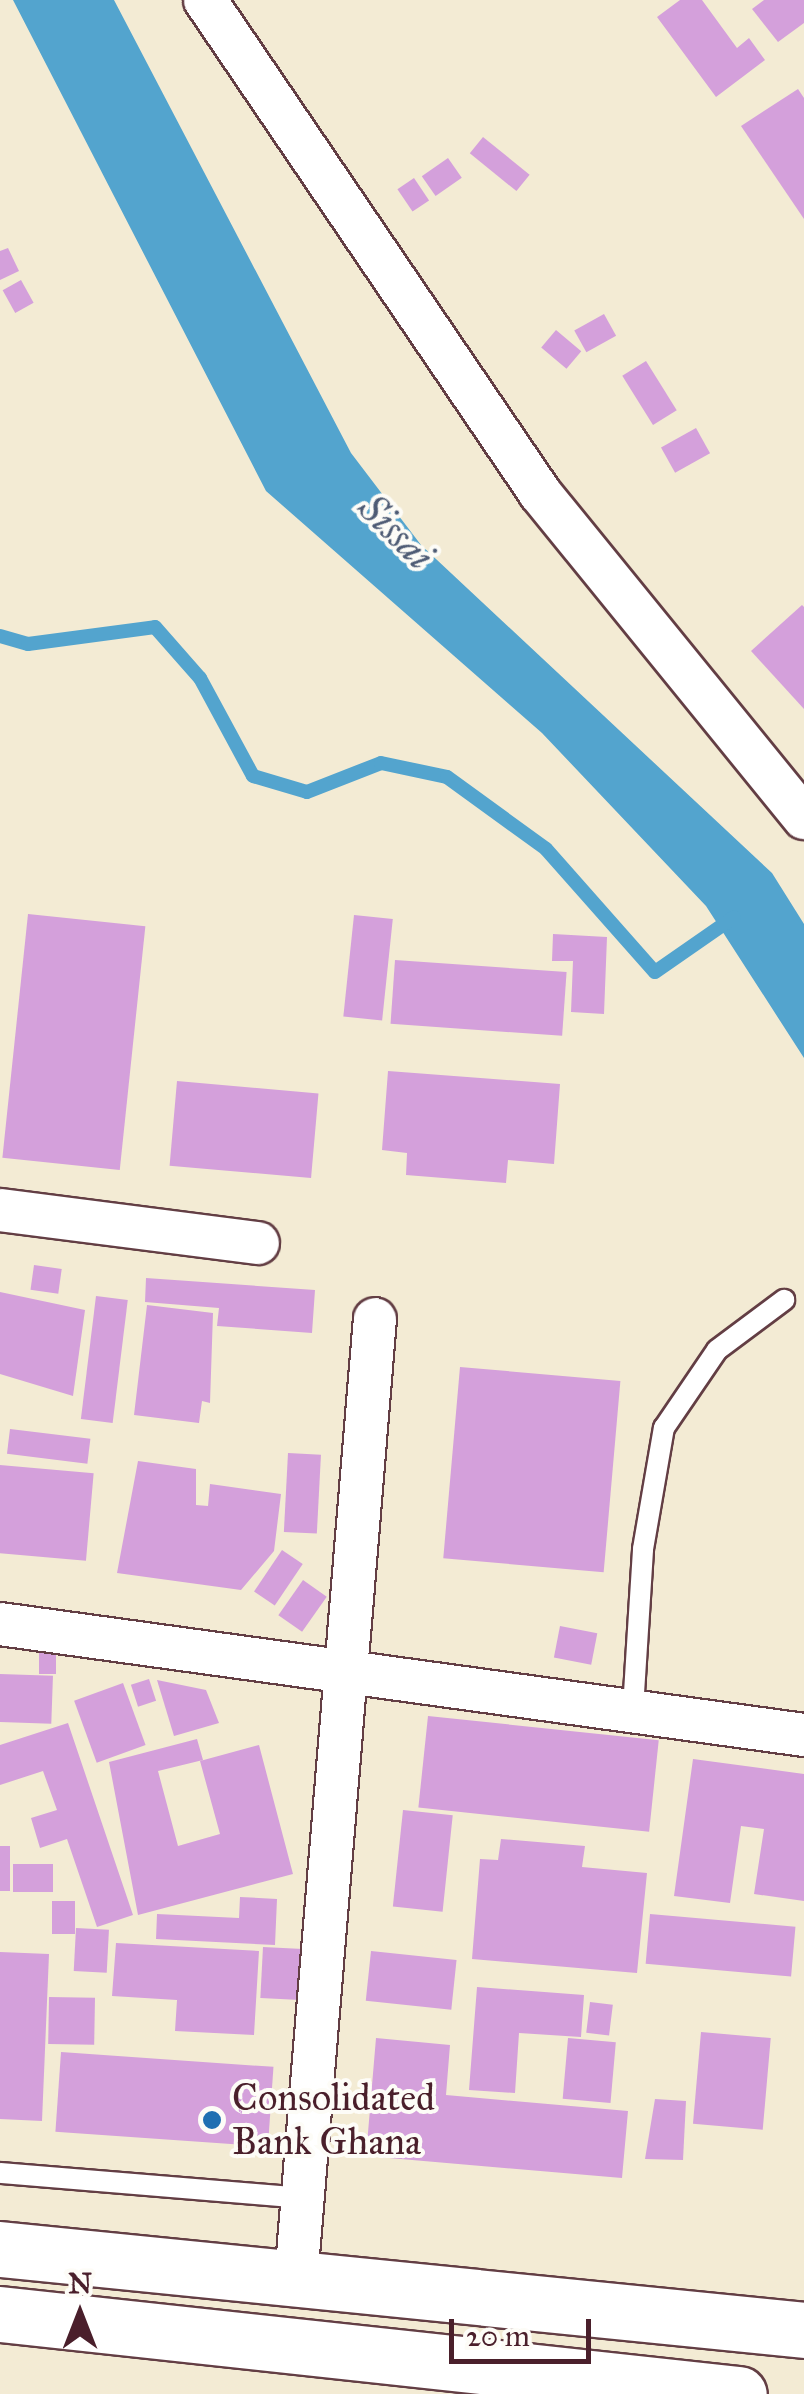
<!DOCTYPE html>
<style>
body{margin:0}
#map{position:relative;width:804px;height:2394px;overflow:hidden;background:#f3ebd4;font-family:"IM FELL Great Primer",serif}
div>[style]{position:absolute}
.water>*{inset:0;background:#53a4ce}
.stream>*{height:14px;margin:-7px;padding:0 7px;transform-origin:7px;border-radius:7px;background:#53a4ce}
.building>*{inset:0;background:#d4a0db;transform-origin:0 0}
.roads{filter:drop-shadow(2px 0 #633e44) drop-shadow(-2px 0 #633e44) drop-shadow(0 2px #633e44) drop-shadow(0 -2px #633e44)}
.lane>*{height:20px;margin:-10px;padding:0 10px;transform-origin:10px;border-radius:10px;background:#fff}
.street>*{height:42px;margin:-21px;padding:0 21px;transform-origin:21px;border-radius:21px;background:#fff}
.secondary>*{height:55px;margin:-27.5px;padding:0 27.5px;transform-origin:27.5px;border-radius:27.5px;background:#fff}
.dots>*{width:28px;height:28px;translate:-50% -50%;box-sizing:border-box;border:5px solid #fdfcf7;border-radius:50%}
span{translate:-50% -50%;white-space:nowrap;text-align:center;line-height:1.15;-webkit-text-stroke:8px #fdfcf7;paint-order:stroke}
.poi-label{font-size:38px;color:#4a1f2b}
.left{translate:0 -50%;text-align:left}
.water-label{font-size:40px;color:#4e5b74;font-style:italic}
.north{position:absolute;left:30px;top:2264px;width:100px;height:100px;-webkit-text-stroke:8px #fdfcf7;paint-order:stroke;rotate:0deg;font-size:28px;font-weight:700;line-height:40px;text-align:center;color:#4a1f2b}
.north::after{content:'';display:block;margin:auto;width:35px;height:45px;background:#4a1f2b;clip-path:polygon(50% 0,100% 100%,50% 72%,0 100%)}
.scale{position:absolute;left:449px;top:2319px;width:142px;height:45px;box-sizing:border-box;border:5px solid #4a1f2b;border-top:0;padding-left:12px;font-size:30px;line-height:35px;white-space:nowrap;color:#4a1f2b;-webkit-text-stroke:8px #fdfcf7;paint-order:stroke}
</style>
<div id="map">
<div class="water">
<div style="clip-path:polygon(13px 0,114px 0,351px 453px,421px 545px,772px 873px,804px 924px,804px 1058px,706px 906px,542px 733px,266px 491px)"></div>
</div>
<div class="stream">
<div style="left:0;top:636px;width:29px;rotate:16deg"></div>
<div style="left:28px;top:644px;width:128px;rotate:-7.6deg"></div>
<div style="left:155px;top:627px;width:68px;rotate:48.6deg"></div>
<div style="left:200px;top:678px;width:111px;rotate:61.6deg"></div>
<div style="left:253px;top:776px;width:56px;rotate:16.5deg"></div>
<div style="left:307px;top:792px;width:79px;rotate:-21.4deg"></div>
<div style="left:381px;top:763px;width:67px;rotate:12deg"></div>
<div style="left:447px;top:777px;width:122px;rotate:36deg"></div>
<div style="left:546px;top:849px;width:164px;rotate:48.5deg"></div>
<div style="left:655px;top:972px;width:96px;rotate:-34.8deg"></div>
</div>
<div class="building">
<div style="clip-path:polygon(680px 0,702px 0,737px 48px,749px 38px,765px 60px,716px 97px,657px 17px)"></div>
<div style="clip-path:polygon(764px 0,804px 0,804px 23px,778px 42px,752px 9px)"></div>
<div style="clip-path:polygon(798px 89px,804px 98px,804px 219px,741px 126px)"></div>
<div style="left:483px;top:137px;width:60px;height:21px;rotate:39deg"></div>
<div style="left:448px;top:158px;width:24px;height:32px;rotate:55deg"></div>
<div style="left:414px;top:178px;width:27px;height:20px;rotate:56deg"></div>
<div style="clip-path:polygon(8px 248px,19px 271px,0 280px,0 251px)"></div>
<div style="left:21px;top:280px;width:26px;height:21px;rotate:61deg"></div>
<div style="left:604px;top:314px;width:25px;height:34px;rotate:61deg"></div>
<div style="left:556px;top:330px;width:33px;height:23px;rotate:40deg"></div>
<div style="left:646px;top:361px;width:58px;height:28px;rotate:58deg"></div>
<div style="left:696px;top:428px;width:29px;height:40px;rotate:61deg"></div>
<div style="clip-path:polygon(802px 605px,804px 607px,804px 709px,751px 651px)"></div>
<div style="left:28px;top:914px;width:118px;height:245px;rotate:6deg"></div>
<div style="left:354px;top:915px;width:39px;height:102px;rotate:6deg"></div>
<div style="clip-path:polygon(553px 934px,607px 937px,604px 1014px,571px 1012px,573px 961px,552px 961px)"></div>
<div style="left:395px;top:960px;width:172px;height:64px;rotate:4deg"></div>
<div style="clip-path:polygon(388px 1071px,560px 1084px,554px 1164px,508px 1160px,506px 1183px,406px 1175px,407px 1153px,382px 1150px)"></div>
<div style="left:177px;top:1081px;width:142px;height:85px;rotate:5deg"></div>
<div style="left:34px;top:1265px;width:28px;height:25px;rotate:8deg"></div>
<div style="clip-path:polygon(146px 1278px,315px 1290px,312px 1333px,217px 1326px,219px 1308px,145px 1302px)"></div>
<div style="clip-path:polygon(0 1292px,85px 1310px,73px 1396px,0 1374px)"></div>
<div style="left:96px;top:1296px;width:32px;height:124px;rotate:7deg"></div>
<div style="clip-path:polygon(147px 1305px,213px 1313px,210px 1403px,202px 1401px,199px 1423px,134px 1415px)"></div>
<div style="left:460px;top:1367px;width:161px;height:192px;rotate:5deg"></div>
<div style="left:10px;top:1429px;width:81px;height:25px;rotate:7deg"></div>
<div style="left:288px;top:1453px;width:33px;height:79px;rotate:3deg"></div>
<div style="clip-path:polygon(138px 1461px,196px 1469px,196px 1505px,208px 1506px,210px 1484px,281px 1494px,274px 1551px,241px 1590px,117px 1573px)"></div>
<div style="left:0;top:1465px;width:94px;height:88px;rotate:5deg"></div>
<div style="left:282px;top:1550px;width:25px;height:50px;rotate:34deg"></div>
<div style="left:303px;top:1580px;width:29px;height:43px;rotate:35deg"></div>
<div style="left:560px;top:1626px;width:38px;height:32px;rotate:11deg"></div>
<div style="left:39px;top:1653px;width:17px;height:21px"></div>
<div style="left:0;top:1674px;width:53px;height:48px;rotate:2deg"></div>
<div style="left:149px;top:1679px;width:23px;height:19px;rotate:72deg"></div>
<div style="clip-path:polygon(157px 1680px,206px 1690px,219px 1723px,174px 1736px)"></div>
<div style="left:123px;top:1683px;width:66px;height:52px;rotate:70deg"></div>
<div style="left:428px;top:1716px;width:232px;height:92px;rotate:6deg"></div>
<div style="clip-path:polygon(68px 1723px,133px 1915px,97px 1927px,67px 1839px,40px 1848px,31px 1818px,57px 1810px,43px 1771px,0 1785px,0 1745px)"></div>
<div style="clip-path:polygon(197px 1739px,203px 1760px,158px 1771px,178px 1846px,220px 1834px,200px 1761px,259px 1745px,293px 1874px,138px 1915px,109px 1762px)"></div>
<div style="clip-path:polygon(693px 1759px,804px 1774px,804px 1901px,754px 1894px,764px 1829px,741px 1826px,730px 1903px,674px 1896px)"></div>
<div style="left:403px;top:1810px;width:50px;height:97px;rotate:6deg"></div>
<div style="clip-path:polygon(501px 1839px,585px 1846px,582px 1867px,647px 1873px,637px 1973px,472px 1959px,480px 1859px,498px 1860px)"></div>
<div style="left:0;top:1846px;width:10px;height:45px"></div>
<div style="left:13px;top:1864px;width:40px;height:28px"></div>
<div style="clip-path:polygon(240px 1897px,277px 1899px,275px 1945px,156px 1939px,157px 1914px,239px 1918px)"></div>
<div style="left:52px;top:1901px;width:23px;height:33px"></div>
<div style="left:650px;top:1914px;width:146px;height:50px;rotate:5deg"></div>
<div style="left:76px;top:1928px;width:33px;height:43px;rotate:3deg"></div>
<div style="clip-path:polygon(116px 1943px,259px 1951px,254px 2035px,175px 2031px,177px 2000px,112px 1996px)"></div>
<div style="left:263px;top:1947px;width:40px;height:51px;rotate:3deg"></div>
<div style="left:371px;top:1951px;width:86px;height:50px;rotate:6deg"></div>
<div style="clip-path:polygon(0 1952px,49px 1954px,42px 2121px,0 2119px)"></div>
<div style="clip-path:polygon(477px 1987px,584px 1995px,581px 2037px,519px 2033px,515px 2093px,469px 2090px)"></div>
<div style="left:49px;top:1997px;width:46px;height:47px;rotate:1deg"></div>
<div style="left:590px;top:2002px;width:23px;height:31px;rotate:7deg"></div>
<div style="left:701px;top:2032px;width:70px;height:92px;rotate:5deg"></div>
<div style="clip-path:polygon(376px 2038px,450px 2045px,446px 2095px,628px 2111px,622px 2178px,366px 2156px)"></div>
<div style="left:568px;top:2038px;width:48px;height:61px;rotate:5deg"></div>
<div style="left:61px;top:2052px;width:213px;height:80px;rotate:4deg"></div>
<div style="clip-path:polygon(655px 2099px,686px 2101px,683px 2160px,645px 2159px)"></div>
</div>
<div class="roads">
<div class="lane">
<div style="left:633px;top:1709px;width:160px;rotate:-86.4deg"></div>
<div style="left:643px;top:1549px;width:123px;rotate:-80.2deg"></div>
<div style="left:664px;top:1428px;width:94px;rotate:-55.8deg"></div>
<div style="left:717px;top:1350px;width:84px;rotate:-36.7deg"></div>
<div style="left:0;top:2173px;width:307px;rotate:4.7deg"></div>
</div>
<div class="street">
<div style="left:205px;top:0;width:596px;rotate:55.8deg"></div>
<div style="left:540px;top:493px;width:419px;rotate:50.9deg"></div>
<div style="left:0;top:1210px;width:260px;rotate:7.3deg"></div>
<div style="left:0;top:1624px;width:812px;rotate:7.86deg"></div>
<div style="left:296px;top:2279px;width:963px;rotate:-85.3deg"></div>
</div>
<div class="secondary">
<div style="left:0;top:2249px;width:808px;rotate:5.75deg"></div>
<div style="left:0;top:2314px;width:743px;rotate:6.18deg"></div>
</div>
</div>
<div class="dots">
<div style="left:212px;top:2120px;background:#1f6fb2"></div>
</div>
<div class="poi-label">
<span class="left" style="left:232px;top:2120px">Consolidated<br>Bank Ghana</span>
</div>
<div class="water-label">
<span style="left:396px;top:532px;rotate:45deg">Sissai</span>
</div>
<div class="north">N</div>
<div class="scale">20 m</div>
</div>
